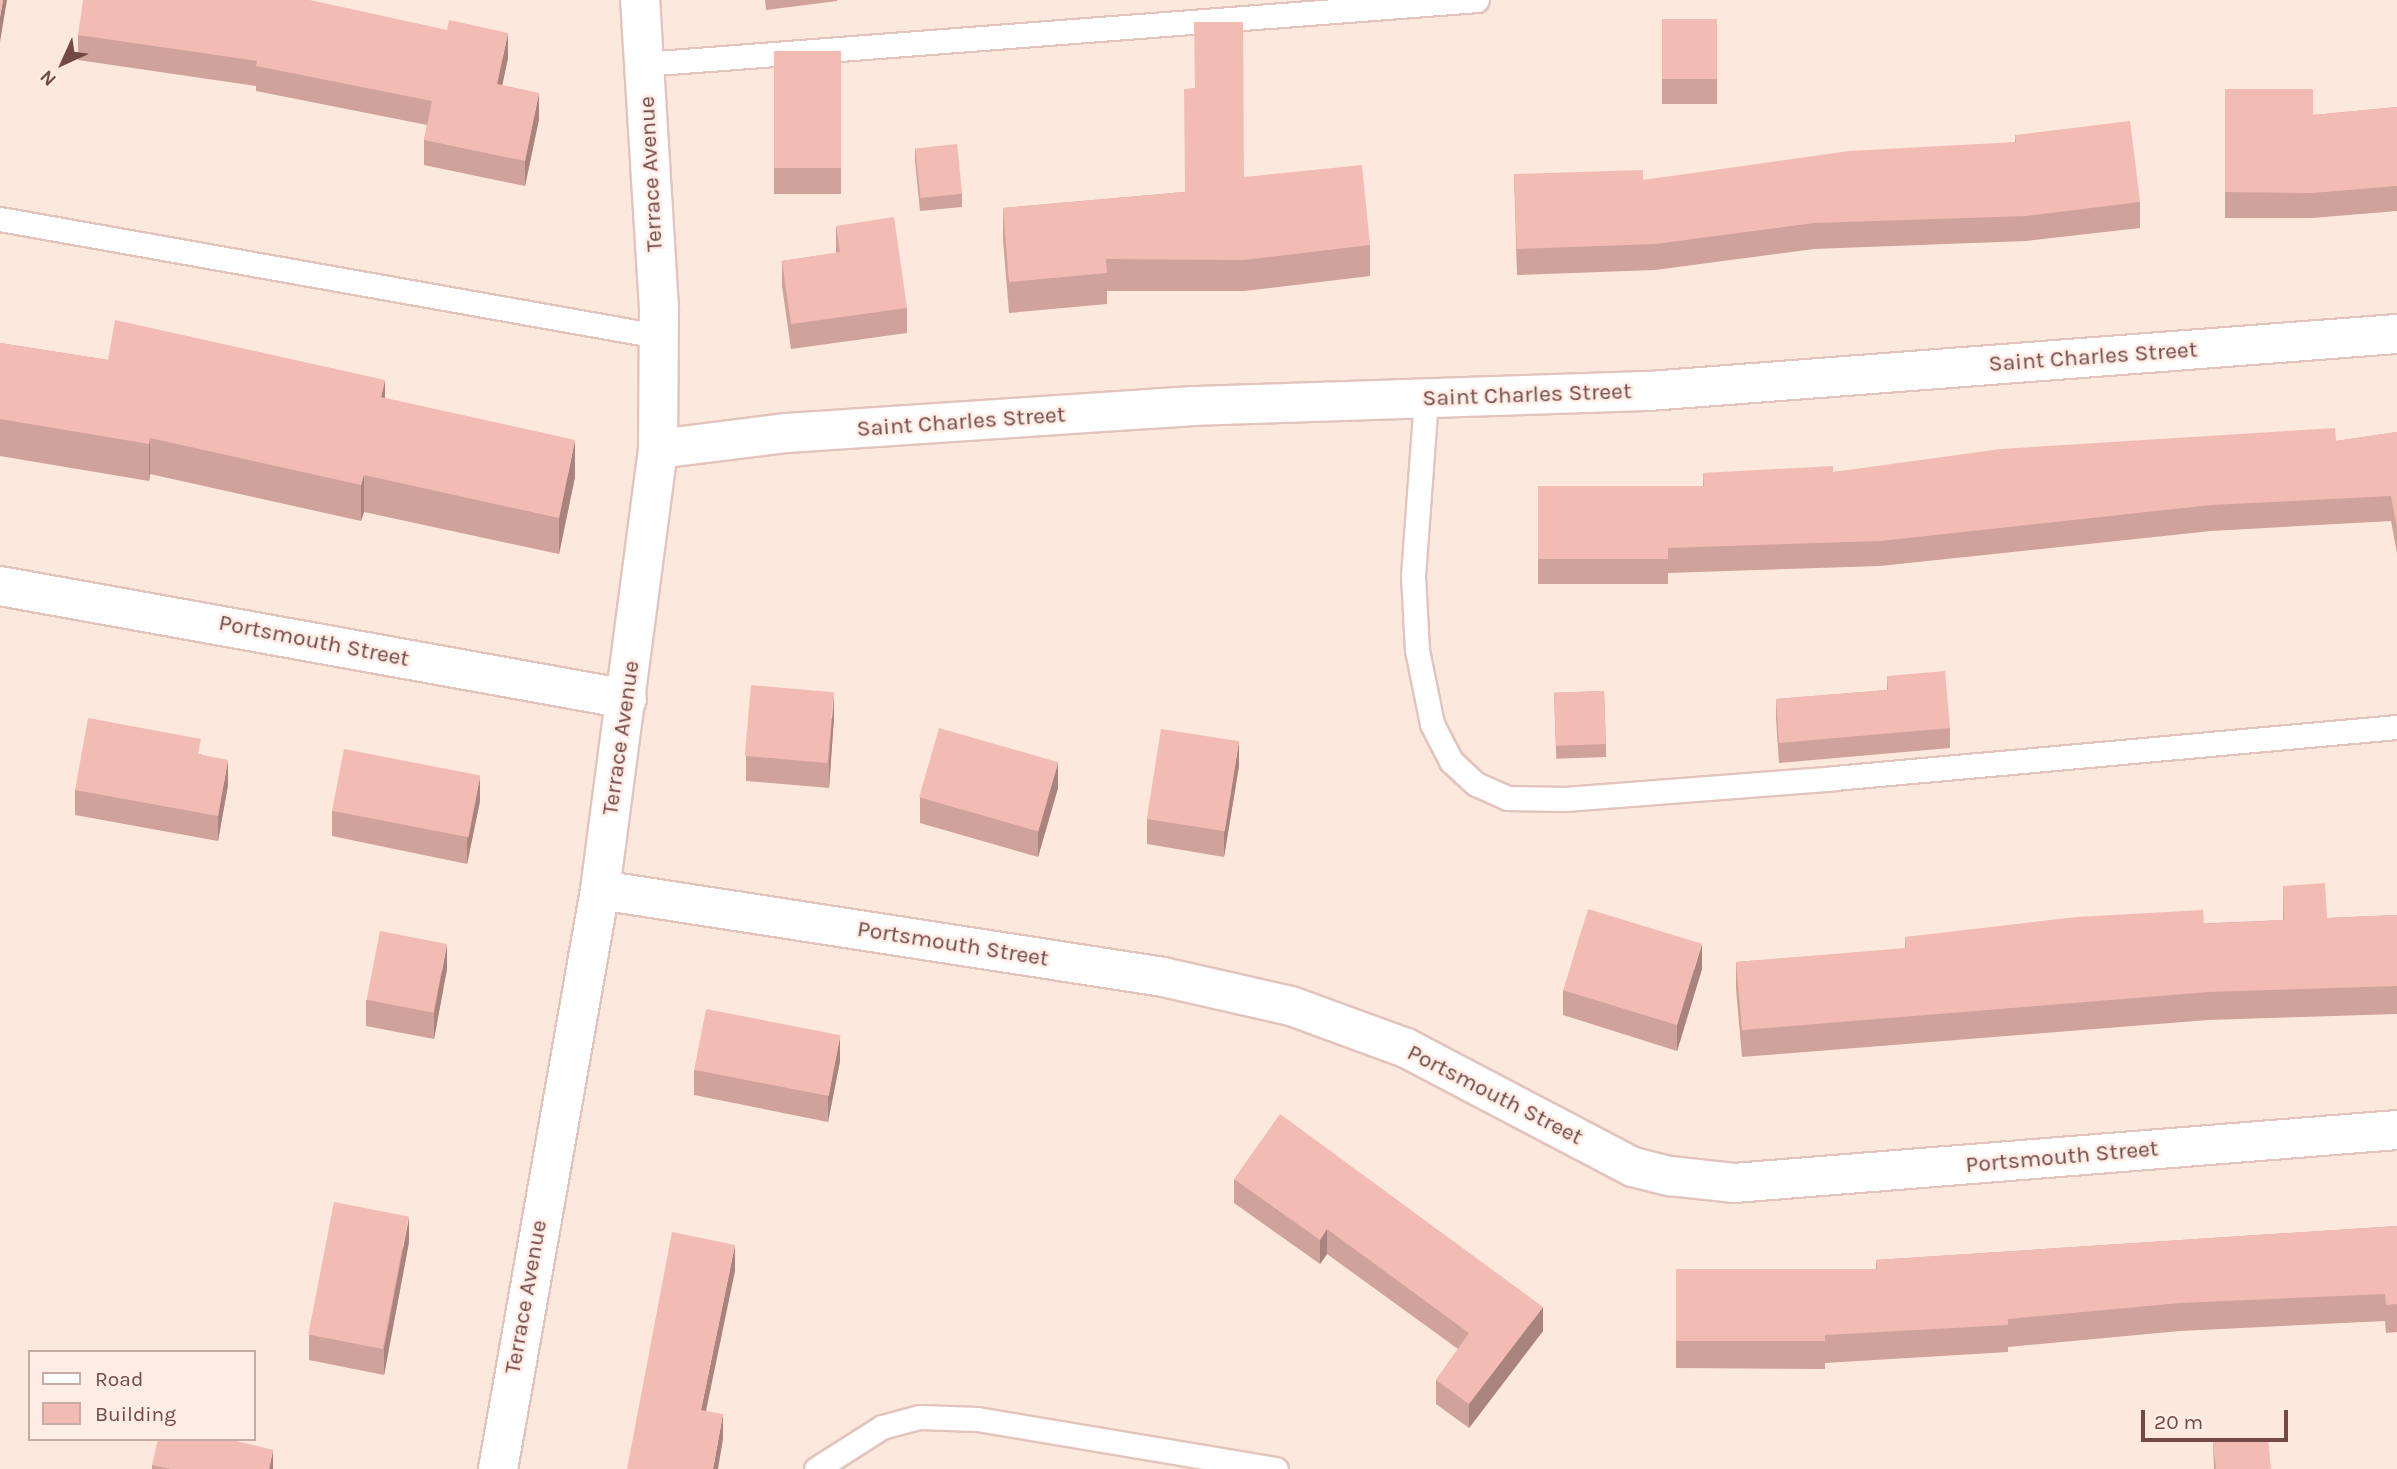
<!DOCTYPE html>
<style>
body{margin:0}
#map{position:relative;width:2397px;height:1469px;overflow:hidden;background:#fde8de;font-family:Karla,sans-serif}
div>[style]{position:absolute}
.roads{filter:drop-shadow(2px 0 #e2c4bd) drop-shadow(-2px 0 #e2c4bd) drop-shadow(0 2px #e2c4bd) drop-shadow(0 -2px #e2c4bd)}
.service>*{height:23px;margin:-11.5px;padding:0 11.5px;transform-origin:11.5px;border-radius:11.5px;background:#fff}
.minor>*{height:38px;margin:-19px;padding:0 19px;transform-origin:19px;border-radius:19px;background:#fff}
.wall>*{inset:0;background:#d0a29c;transform-origin:0 0}
.shaded-wall>*{inset:0;background:#a9847f}
.building>*{inset:0;background:#f2bcb5;transform-origin:0 0}
span{translate:-50% -50%;white-space:nowrap;text-align:center;line-height:1.15;-webkit-text-stroke:5px #ffede5;paint-order:stroke}
.street-label{font-size:23px;color:#734946}
.legend{position:absolute;left:28px;top:1350px;width:228px;height:91px;box-sizing:border-box;background:#ffede5;border:2px solid #c7aba5;margin:0;padding:9px 12px;list-style:none;font-size:21px;color:#734946}
.legend li{display:flex;align-items:center;gap:14px;height:35px}
.legend b{width:35px;border:2px solid #c7aba5}
.north{position:absolute;left:28px;top:28px;width:70px;height:70px;-webkit-text-stroke:5px #ffede5;paint-order:stroke;rotate:225deg;font-size:19px;font-weight:700;line-height:28px;text-align:center;color:#734946}
.north::after{content:'';display:block;margin:auto;width:24px;height:32px;background:#734946;clip-path:polygon(50% 0,100% 100%,50% 72%,0 100%)}
.scale{position:absolute;left:2141px;top:1410px;width:147px;height:32px;box-sizing:border-box;border:4px solid #734946;border-top:0;padding-left:9px;font-size:21px;line-height:24px;white-space:nowrap;color:#734946;-webkit-text-stroke:5px #ffede5;paint-order:stroke}
</style>
<div id="map">
<div class="roads">
<div class="service">
<div style="left:644px;top:64px;width:835px;rotate:-4.39deg"></div>
<div style="left:0;top:219px;width:668px;rotate:10.08deg"></div>
<div style="left:1426px;top:399px;width:177px;rotate:94.2deg"></div>
<div style="left:1413px;top:576px;width:74px;rotate:86.9deg"></div>
<div style="left:1417px;top:650px;width:76px;rotate:78.5deg"></div>
<div style="left:1432px;top:724px;width:42px;rotate:62.8deg"></div>
<div style="left:1451px;top:761px;width:34px;rotate:43deg"></div>
<div style="left:1476px;top:784px;width:34px;rotate:24deg"></div>
<div style="left:1507px;top:798px;width:58px;rotate:1deg"></div>
<div style="left:1565px;top:799px;width:271px;rotate:-4.4deg"></div>
<div style="left:1835px;top:778px;width:564px;rotate:-5.19deg"></div>
<div style="left:816px;top:1469px;width:78px;rotate:-32.5deg"></div>
<div style="left:882px;top:1427px;width:39px;rotate:-15deg"></div>
<div style="left:920px;top:1417px;width:57px;rotate:2deg"></div>
<div style="left:977px;top:1419px;width:303px;rotate:9.5deg"></div>
</div>
<div class="minor">
<div style="left:658px;top:449px;width:130px;rotate:-7.1deg"></div>
<div style="left:787px;top:433px;width:408px;rotate:-3.8deg"></div>
<div style="left:1194px;top:406px;width:455px;rotate:-1.9deg"></div>
<div style="left:1649px;top:391px;width:750px;rotate:-4.36deg"></div>
<div style="left:0;top:586px;width:637px;rotate:10.22deg"></div>
<div style="left:600px;top:890px;width:570px;rotate:8.78deg"></div>
<div style="left:1163px;top:977px;width:131px;rotate:12.8deg"></div>
<div style="left:1291px;top:1006px;width:122px;rotate:20.1deg"></div>
<div style="left:1406px;top:1048px;width:256px;rotate:27.7deg"></div>
<div style="left:1633px;top:1167px;width:38px;rotate:14deg"></div>
<div style="left:1670px;top:1176px;width:64px;rotate:6.2deg"></div>
<div style="left:1734px;top:1183px;width:665px;rotate:-4.57deg"></div>
<div style="left:498px;top:1469px;width:588px;rotate:-80.01deg"></div>
<div style="left:600px;top:890px;width:445px;rotate:-82.5deg"></div>
<div style="left:658px;top:449px;width:140px;rotate:-89.6deg"></div>
<div style="left:659px;top:309px;width:310px;rotate:-93.5deg"></div>
</div>
</div>
<div class="wall">
<div style="clip-path:polygon(765px 0,837px 0,837px 1px,766px 10px)"></div>
<div style="left:1662px;top:19px;width:55px;height:85px"></div>
<div style="clip-path:polygon(78px 35px,508px 58px,502px 85px,539px 119px,525px 186px,424px 165px,424px 140px,427px 125px,256px 91px,256px 86px,78px 60px)"></div>
<div style="left:774px;top:51px;width:67px;height:143px"></div>
<div style="clip-path:polygon(2225px 89px,2313px 115px,2397px 107px,2397px 211px,2312px 218px,2225px 218px)"></div>
<div style="clip-path:polygon(2015px 135px,2140px 202px,2140px 228px,2026px 241px,1814px 249px,1655px 270px,1517px 275px,1514px 174px,1643px 180px,2015px 142px)"></div>
<div style="clip-path:polygon(915px 148px,962px 194px,962px 207px,920px 211px,915px 161px)"></div>
<div style="clip-path:polygon(1244px 177px,1370px 245px,1370px 276px,1244px 291px,1107px 291px,1107px 304px,1009px 313px,1003px 240px,1003px 208px,1184px 192px)"></div>
<div style="clip-path:polygon(836px 226px,907px 308px,907px 333px,791px 349px,782px 286px,782px 261px,836px 253px)"></div>
<div style="clip-path:polygon(0 343px,108px 360px,385px 398px,575px 477px,559px 554px,364px 512px,361px 521px,150px 474px,149px 481px,0 456px)"></div>
<div style="clip-path:polygon(2397px 432px,2397px 553px,2391px 521px,2211px 531px,1880px 566px,1668px 573px,1668px 584px,1538px 584px,1538px 486px,1703px 486px,1703px 473px,1833px 472px,2336px 441px)"></div>
<div style="clip-path:polygon(1887px 676px,1950px 728px,1950px 748px,1779px 763px,1776px 719px,1776px 699px,1887px 690px)"></div>
<div style="left:1604px;top:691px;width:66px;height:50px;rotate:88deg"></div>
<div style="clip-path:polygon(834px 717px,829px 788px,746px 781px,746px 756px)"></div>
<div style="clip-path:polygon(201px 754px,228px 785px,218px 841px,75px 815px,75px 790px)"></div>
<div style="clip-path:polygon(1239px 766px,1224px 857px,1147px 844px,1147px 819px)"></div>
<div style="clip-path:polygon(1058px 788px,1038px 857px,920px 823px,920px 797px)"></div>
<div style="clip-path:polygon(480px 801px,467px 864px,332px 836px,332px 811px)"></div>
<div style="clip-path:polygon(2283px 886px,2327px 918px,2397px 915px,2397px 1014px,2208px 1020px,1742px 1057px,1736px 989px,1736px 962px,1905px 949px,1905px 937px,2283px 920px)"></div>
<div style="clip-path:polygon(447px 969px,434px 1039px,366px 1026px,366px 1000px)"></div>
<div style="clip-path:polygon(1702px 969px,1677px 1051px,1563px 1015px,1563px 990px)"></div>
<div style="clip-path:polygon(840px 1061px,828px 1122px,694px 1095px,694px 1070px)"></div>
<div style="clip-path:polygon(1234px 1179px,1543px 1331px,1469px 1428px,1436px 1404px,1436px 1380px,1458px 1349px,1327px 1254px,1320px 1264px,1234px 1203px)"></div>
<div style="clip-path:polygon(2397px 1226px,2397px 1332px,2386px 1333px,2385px 1321px,2180px 1331px,2008px 1347px,2008px 1352px,1825px 1363px,1825px 1369px,1676px 1368px,1676px 1269px,1876px 1269px,1876px 1260px)"></div>
<div style="clip-path:polygon(409px 1242px,384px 1375px,309px 1360px,309px 1335px)"></div>
<div style="clip-path:polygon(2213px 1442px,2271px 1469px,2214px 1469px)"></div>
<div style="clip-path:polygon(152px 1465px,273px 1469px,152px 1469px)"></div>
</div>
<div class="shaded-wall">
<div style="clip-path:polygon(3px 0,7px 0,0 42px,0 17px)"></div>
<div style="clip-path:polygon(508px 33px,508px 58px,497px 110px,497px 84px)"></div>
<div style="clip-path:polygon(539px 93px,539px 119px,525px 186px,525px 161px)"></div>
<div style="clip-path:polygon(385px 380px,385px 416px,381px 397px)"></div>
<div style="clip-path:polygon(150px 438px,150px 474px,149px 481px,149px 444px)"></div>
<div style="clip-path:polygon(575px 440px,575px 477px,559px 554px,559px 518px)"></div>
<div style="clip-path:polygon(364px 475px,364px 512px,361px 521px,361px 485px)"></div>
<div style="clip-path:polygon(834px 692px,834px 717px,829px 788px,829px 762px)"></div>
<div style="clip-path:polygon(1239px 741px,1239px 766px,1224px 857px,1224px 832px)"></div>
<div style="clip-path:polygon(228px 760px,228px 785px,218px 841px,218px 816px)"></div>
<div style="clip-path:polygon(1058px 762px,1058px 788px,1038px 857px,1038px 831px)"></div>
<div style="clip-path:polygon(480px 776px,480px 801px,467px 864px,467px 839px)"></div>
<div style="clip-path:polygon(447px 944px,447px 969px,434px 1039px,434px 1014px)"></div>
<div style="clip-path:polygon(1702px 944px,1702px 969px,1677px 1051px,1677px 1026px)"></div>
<div style="clip-path:polygon(840px 1036px,840px 1061px,828px 1122px,828px 1097px)"></div>
<div style="clip-path:polygon(409px 1217px,409px 1242px,384px 1375px,384px 1349px)"></div>
<div style="clip-path:polygon(1327px 1229px,1327px 1254px,1320px 1264px,1320px 1240px)"></div>
<div style="clip-path:polygon(735px 1245px,735px 1271px,701px 1435px,701px 1410px)"></div>
<div style="clip-path:polygon(1543px 1307px,1543px 1331px,1469px 1428px,1469px 1404px)"></div>
<div style="clip-path:polygon(723px 1414px,723px 1439px,718px 1469px,713px 1469px)"></div>
<div style="clip-path:polygon(273px 1450px,273px 1469px,269px 1469px)"></div>
</div>
<div class="building">
<div style="clip-path:polygon(0 0,3px 0,0 17px)"></div>
<div style="clip-path:polygon(83px 0,310px 0,447px 30px,449px 20px,508px 33px,497px 84px,539px 93px,525px 161px,424px 140px,432px 101px,256px 66px,257px 61px,78px 35px)"></div>
<div style="left:1662px;top:19px;width:55px;height:60px"></div>
<div style="clip-path:polygon(1194px 22px,1243px 22px,1244px 177px,1362px 165px,1370px 245px,1244px 260px,1106px 259px,1107px 273px,1009px 282px,1003px 208px,1185px 192px,1184px 89px,1195px 88px)"></div>
<div style="left:774px;top:51px;width:67px;height:117px"></div>
<div style="clip-path:polygon(2225px 89px,2313px 89px,2313px 115px,2397px 107px,2397px 186px,2312px 193px,2225px 192px)"></div>
<div style="clip-path:polygon(2130px 121px,2140px 202px,2026px 216px,1814px 223px,1655px 244px,1517px 249px,1514px 174px,1643px 170px,1643px 180px,1849px 151px,2016px 142px,2015px 135px)"></div>
<div style="left:957px;top:144px;width:50px;height:42px;rotate:84deg"></div>
<div style="clip-path:polygon(894px 217px,907px 308px,791px 324px,782px 261px,840px 252px,836px 226px)"></div>
<div style="clip-path:polygon(115px 320px,385px 380px,381px 397px,575px 440px,559px 518px,364px 475px,361px 485px,150px 438px,149px 444px,0 419px,0 343px,108px 360px)"></div>
<div style="clip-path:polygon(2335px 428px,2336px 441px,2397px 432px,2397px 528px,2391px 496px,2211px 505px,1880px 541px,1668px 548px,1668px 559px,1538px 559px,1538px 486px,1704px 486px,1703px 473px,1833px 466px,1833px 472px,2001px 449px)"></div>
<div style="clip-path:polygon(1945px 671px,1950px 728px,1779px 743px,1776px 699px,1888px 690px,1887px 676px)"></div>
<div style="left:751px;top:685px;width:83px;height:71px;rotate:5deg"></div>
<div style="left:1604px;top:691px;width:53px;height:50px;rotate:88deg"></div>
<div style="clip-path:polygon(88px 718px,201px 739px,198px 754px,228px 760px,218px 816px,75px 790px)"></div>
<div style="left:939px;top:728px;width:124px;height:72px;rotate:16deg"></div>
<div style="left:1161px;top:729px;width:79px;height:91px;rotate:9deg"></div>
<div style="left:344px;top:749px;width:139px;height:63px;rotate:11deg"></div>
<div style="clip-path:polygon(2325px 883px,2327px 918px,2397px 915px,2397px 986px,2208px 992px,1742px 1030px,1736px 962px,1906px 948px,1905px 937px,2076px 917px,2203px 910px,2204px 924px,2284px 920px,2283px 886px)"></div>
<div style="left:1588px;top:909px;width:119px;height:85px;rotate:17deg"></div>
<div style="left:380px;top:931px;width:68px;height:70px;rotate:11deg"></div>
<div style="left:706px;top:1009px;width:137px;height:62px;rotate:11deg"></div>
<div style="clip-path:polygon(1280px 1114px,1543px 1307px,1469px 1404px,1436px 1380px,1469px 1333px,1327px 1229px,1320px 1240px,1234px 1179px)"></div>
<div style="left:334px;top:1202px;width:76px;height:135px;rotate:11deg"></div>
<div style="clip-path:polygon(2397px 1226px,2397px 1304px,2386px 1305px,2385px 1294px,2180px 1303px,2008px 1319px,2008px 1325px,1825px 1335px,1825px 1341px,1676px 1341px,1676px 1269px,1877px 1269px,1876px 1260px)"></div>
<div style="clip-path:polygon(672px 1232px,735px 1245px,701px 1410px,723px 1414px,713px 1469px,627px 1469px)"></div>
<div style="clip-path:polygon(2268px 1438px,2271px 1469px,2216px 1469px,2213px 1442px)"></div>
<div style="clip-path:polygon(158px 1439px,228px 1439px,273px 1450px,269px 1469px,171px 1469px,152px 1465px)"></div>
</div>
<div class="street-label">
<span style="left:651px;top:174px;rotate:-93deg">Terrace Avenue</span>
<span style="left:2093px;top:357px;rotate:-4deg">Saint Charles Street</span>
<span style="left:1527px;top:395px;rotate:-2deg">Saint Charles Street</span>
<span style="left:961px;top:422px;rotate:-4deg">Saint Charles Street</span>
<span style="left:314px;top:641px;rotate:11deg">Portsmouth Street</span>
<span style="left:621px;top:738px;rotate:-82deg">Terrace Avenue</span>
<span style="left:953px;top:944px;rotate:9deg">Portsmouth Street</span>
<span style="left:1495px;top:1095px;rotate:27deg">Portsmouth Street</span>
<span style="left:2062px;top:1157px;rotate:-5deg">Portsmouth Street</span>
<span style="left:526px;top:1297px;rotate:-80deg">Terrace Avenue</span>
</div>
<ul class="legend">
<li><b style="height:9px;background:#fff"></b>Road</li>
<li><b style="height:19px;background:#f2bcb5"></b>Building</li>
</ul>
<div class="north">N</div>
<div class="scale">20 m</div>
</div>
